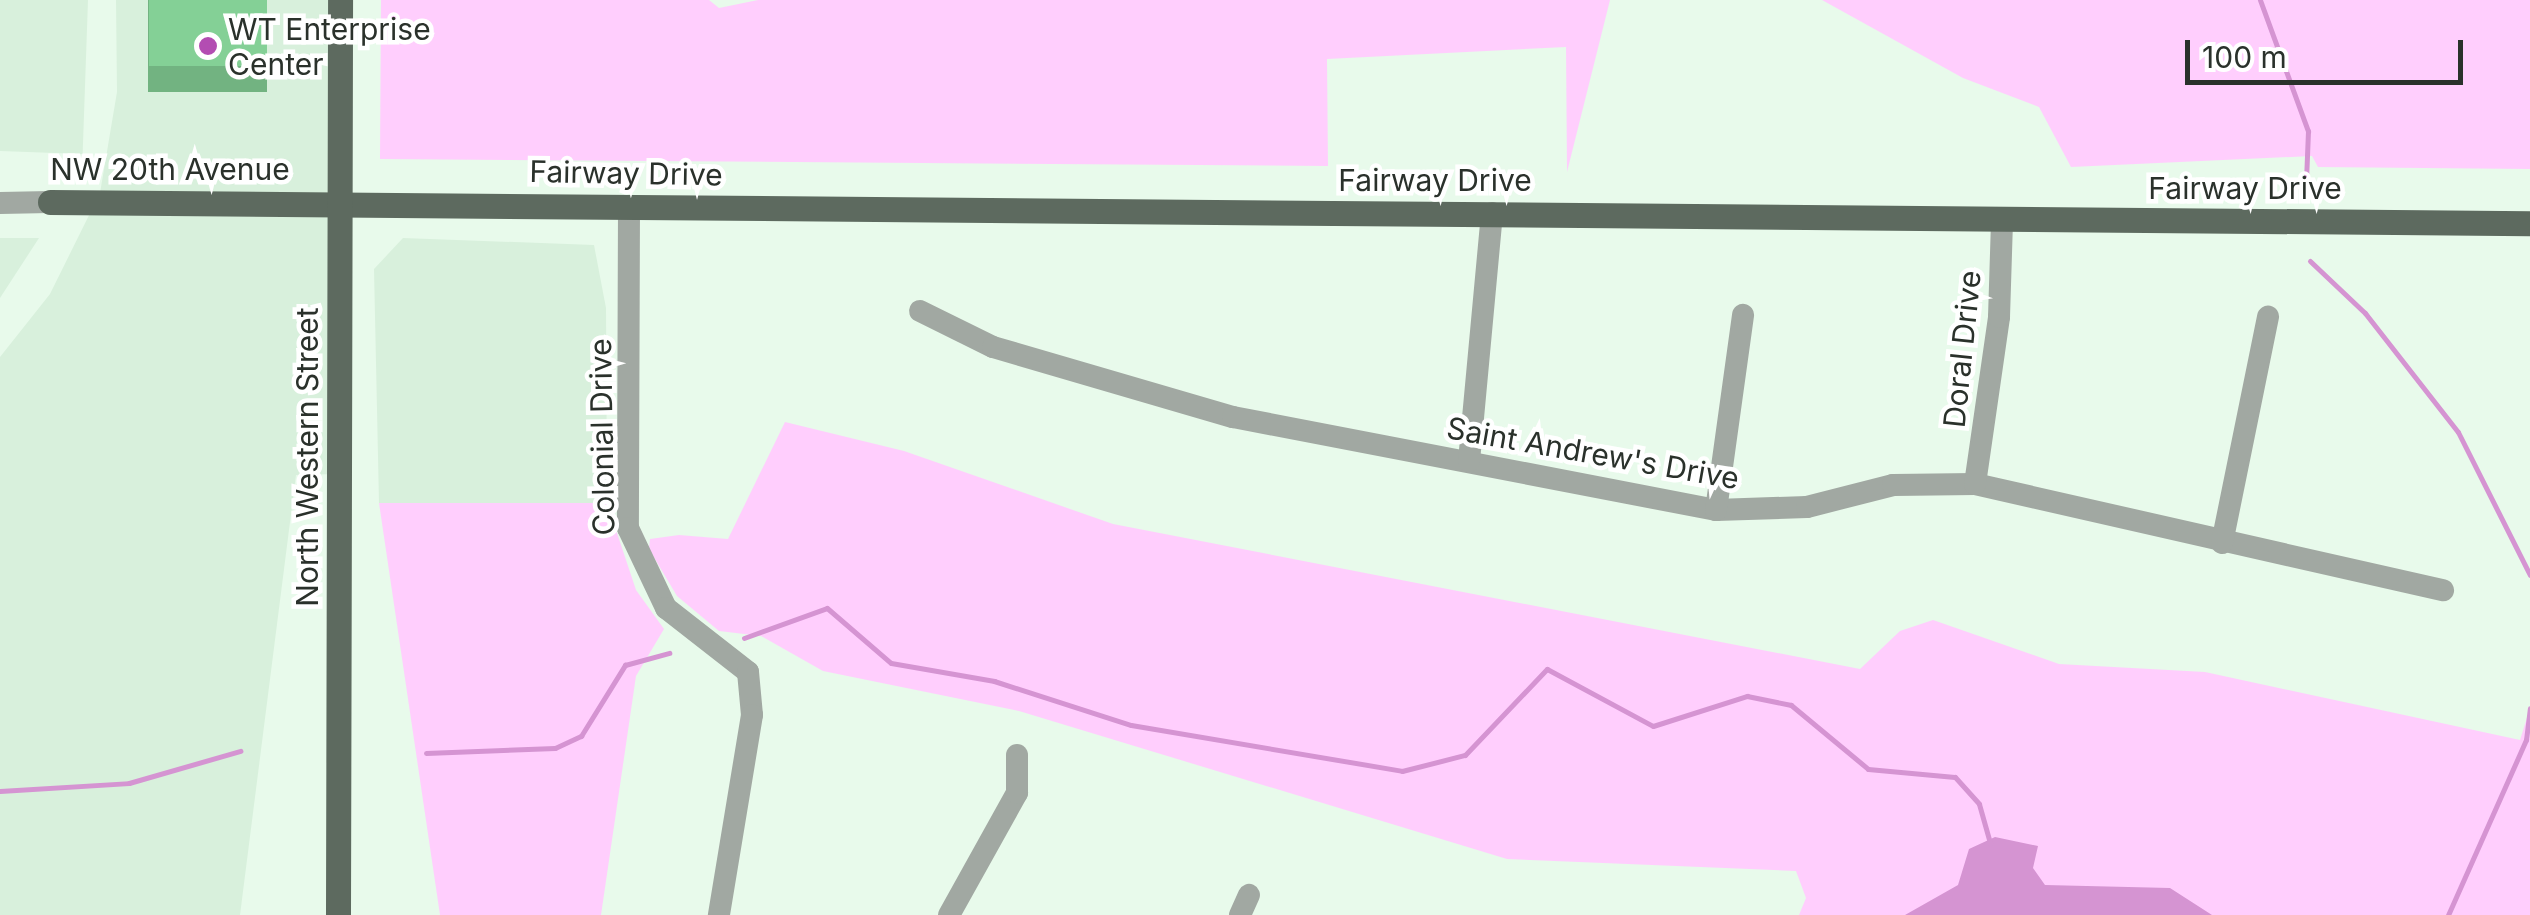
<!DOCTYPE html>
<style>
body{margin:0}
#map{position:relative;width:2530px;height:915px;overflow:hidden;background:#e8faeb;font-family:Inter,sans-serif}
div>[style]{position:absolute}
.built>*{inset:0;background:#d8f0dc;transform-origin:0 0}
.green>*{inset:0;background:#ffcefd}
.water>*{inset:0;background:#d594d2}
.stream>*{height:5px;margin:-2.5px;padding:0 2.5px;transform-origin:2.5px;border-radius:2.5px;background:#d594d2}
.minor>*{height:22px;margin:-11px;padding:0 11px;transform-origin:11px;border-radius:11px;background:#a1a8a2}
.major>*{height:25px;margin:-12.5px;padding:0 12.5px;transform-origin:12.5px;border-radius:12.5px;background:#5d6a5f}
.wall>*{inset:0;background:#72b381;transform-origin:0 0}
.building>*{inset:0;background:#84d096;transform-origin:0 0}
.dots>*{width:28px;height:28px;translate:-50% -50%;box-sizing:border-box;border:5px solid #fff;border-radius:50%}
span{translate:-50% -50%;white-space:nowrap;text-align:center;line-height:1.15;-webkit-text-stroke:9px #fff;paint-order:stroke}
.poi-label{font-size:30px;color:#2a312b}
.left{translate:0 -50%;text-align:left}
.street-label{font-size:30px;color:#2a312b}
.scale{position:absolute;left:2185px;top:40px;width:278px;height:45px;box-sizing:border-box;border:5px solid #2a312b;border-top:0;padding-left:12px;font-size:30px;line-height:35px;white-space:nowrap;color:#2a312b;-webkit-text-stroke:8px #fff;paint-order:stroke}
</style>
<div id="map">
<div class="built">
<div style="left:88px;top:0;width:154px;height:88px;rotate:92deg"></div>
<div style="clip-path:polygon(116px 0,340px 0,339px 474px,296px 475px,240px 915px,0 915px,0 357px,50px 294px,100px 193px,117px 92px)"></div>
<div style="clip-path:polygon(0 238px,39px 238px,0 298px)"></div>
<div style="clip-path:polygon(403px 238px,594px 245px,606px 308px,607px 503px,379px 503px,374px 269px)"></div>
</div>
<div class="green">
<div style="clip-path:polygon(381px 0,709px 0,719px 8px,758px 0,1610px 0,1567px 172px,1566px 47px,1327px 59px,1328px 166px,380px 159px)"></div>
<div style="clip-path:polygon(1822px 0,2530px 0,2530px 169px,2318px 167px,2312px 156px,2071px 167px,2039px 107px,1963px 78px)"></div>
<div style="clip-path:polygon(785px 422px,904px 451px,1113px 524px,1860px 669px,1900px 631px,1933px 620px,2059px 664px,2205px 672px,2520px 740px,2530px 708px,2530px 915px,1799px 915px,1806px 898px,1796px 871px,1507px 859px,1019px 711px,823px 671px,761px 636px,719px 631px,677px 596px,649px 549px,650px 539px,679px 535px,728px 539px)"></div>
<div style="clip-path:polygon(379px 503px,607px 503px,636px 590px,664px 629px,636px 676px,601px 915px,440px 915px)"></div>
</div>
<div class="water">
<div style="clip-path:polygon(1995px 837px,2038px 846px,2033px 868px,2045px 885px,2170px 888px,2212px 915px,1905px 915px,1958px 885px,1969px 849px)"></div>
</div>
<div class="stream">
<div style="left:2260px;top:0;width:140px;rotate:69.9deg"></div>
<div style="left:2308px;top:131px;width:50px;rotate:92.3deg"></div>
<div style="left:2310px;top:261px;width:76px;rotate:43.4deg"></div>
<div style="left:2365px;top:313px;width:151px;rotate:52deg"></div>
<div style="left:2458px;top:432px;width:160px;rotate:63.3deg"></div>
<div style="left:744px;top:638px;width:88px;rotate:-19.9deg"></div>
<div style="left:827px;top:608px;width:84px;rotate:40.7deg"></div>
<div style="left:891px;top:663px;width:105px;rotate:9.9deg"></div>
<div style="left:994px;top:681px;width:144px;rotate:17.8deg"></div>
<div style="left:1131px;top:725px;width:275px;rotate:9.6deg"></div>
<div style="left:1402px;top:771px;width:65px;rotate:-14.3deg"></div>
<div style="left:1465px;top:755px;width:119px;rotate:-46.4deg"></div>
<div style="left:1547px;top:669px;width:120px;rotate:28.3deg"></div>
<div style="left:1653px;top:726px;width:99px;rotate:-17.7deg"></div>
<div style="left:1747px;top:696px;width:45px;rotate:11.6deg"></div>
<div style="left:1791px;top:705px;width:100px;rotate:39.7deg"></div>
<div style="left:1868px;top:769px;width:87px;rotate:5.3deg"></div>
<div style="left:1955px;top:777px;width:36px;rotate:48deg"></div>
<div style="left:1979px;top:804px;width:41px;rotate:74.2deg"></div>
<div style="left:426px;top:753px;width:129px;rotate:-2.2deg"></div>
<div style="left:555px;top:748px;width:29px;rotate:-25deg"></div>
<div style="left:581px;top:736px;width:84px;rotate:-58.2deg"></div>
<div style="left:625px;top:665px;width:46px;rotate:-15.3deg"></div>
<div style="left:0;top:791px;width:129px;rotate:-3.5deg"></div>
<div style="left:129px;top:783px;width:116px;rotate:-16.1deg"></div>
<div style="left:2448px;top:915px;width:192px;rotate:-66deg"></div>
<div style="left:2526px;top:740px;width:32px;rotate:-83deg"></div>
</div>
<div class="minor">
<div style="left:0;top:203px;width:50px;rotate:-1.1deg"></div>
<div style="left:629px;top:207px;width:321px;rotate:90.2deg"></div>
<div style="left:628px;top:528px;width:89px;rotate:64.6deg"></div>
<div style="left:666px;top:608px;width:104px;rotate:38deg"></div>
<div style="left:748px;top:672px;width:43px;rotate:84.7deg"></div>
<div style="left:752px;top:715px;width:203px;rotate:99.4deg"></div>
<div style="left:920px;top:311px;width:81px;rotate:26.3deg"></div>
<div style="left:993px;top:347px;width:250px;rotate:16.3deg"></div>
<div style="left:1233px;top:417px;width:492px;rotate:10.9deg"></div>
<div style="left:1716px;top:510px;width:91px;rotate:-1.9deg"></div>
<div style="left:1807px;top:507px;width:89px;rotate:-14.3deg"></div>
<div style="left:1893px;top:485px;width:82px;rotate:-0.7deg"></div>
<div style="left:1975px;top:484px;width:480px;rotate:12.8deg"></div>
<div style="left:1469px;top:461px;width:249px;rotate:-84.7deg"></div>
<div style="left:1975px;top:484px;width:169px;rotate:-81.8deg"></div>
<div style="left:1999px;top:317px;width:98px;rotate:-88.2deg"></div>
<div style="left:1716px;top:510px;width:197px;rotate:-82.1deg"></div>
<div style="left:2222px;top:543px;width:231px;rotate:-78.5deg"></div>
<div style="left:949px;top:915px;width:140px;rotate:-60.9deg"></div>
<div style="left:1017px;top:793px;width:38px;rotate:-90deg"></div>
<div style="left:1240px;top:915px;width:22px;rotate:-66deg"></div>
</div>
<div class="major">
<div style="left:50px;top:202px;width:2480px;rotate:0.49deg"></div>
<div style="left:338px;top:915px;width:915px;rotate:-89.87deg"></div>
</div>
<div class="wall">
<div style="left:148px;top:0;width:119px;height:92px"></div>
</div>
<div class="building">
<div style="left:149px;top:0;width:118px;height:66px"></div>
</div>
<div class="dots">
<div style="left:208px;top:46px;background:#b34db2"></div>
</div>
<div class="poi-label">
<span class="left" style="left:228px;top:46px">WT Enterprise<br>Center</span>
</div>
<div class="street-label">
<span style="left:170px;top:169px">NW 20th Avenue</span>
<span style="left:626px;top:173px;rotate:1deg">Fairway Drive</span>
<span style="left:1435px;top:180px">Fairway Drive</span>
<span style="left:2245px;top:188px">Fairway Drive</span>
<span style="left:1962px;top:349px;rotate:-84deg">Doral Drive</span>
<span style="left:602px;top:437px;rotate:-91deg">Colonial Drive</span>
<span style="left:1593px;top:453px;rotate:10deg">Saint Andrew's Drive</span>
<span style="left:307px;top:457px;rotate:-90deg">North Western Street</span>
</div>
<div class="scale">100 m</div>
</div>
